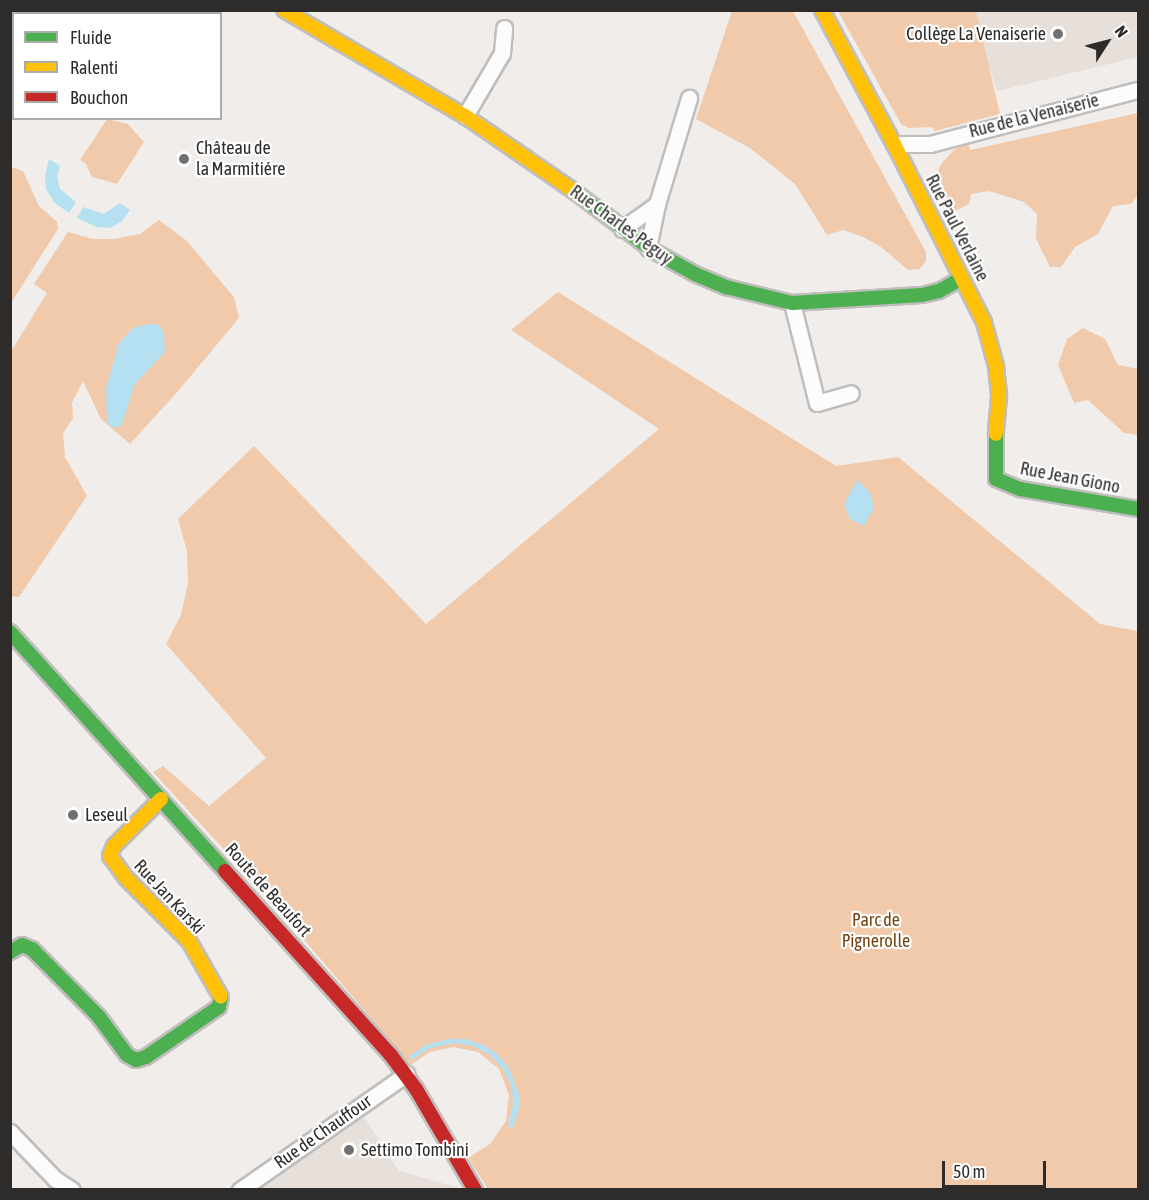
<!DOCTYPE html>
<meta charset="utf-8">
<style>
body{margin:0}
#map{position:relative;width:1149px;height:1200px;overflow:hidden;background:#f0edeb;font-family:"Asap Condensed",sans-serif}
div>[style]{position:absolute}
.built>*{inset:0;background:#e7dfd9}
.green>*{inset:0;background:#f1caab}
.water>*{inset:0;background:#b4e0f1}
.roads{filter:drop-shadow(2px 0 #c0bebc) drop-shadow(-2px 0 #c0bebc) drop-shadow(0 2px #c0bebc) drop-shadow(0 -2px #c0bebc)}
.street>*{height:15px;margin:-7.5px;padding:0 7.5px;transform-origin:7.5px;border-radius:7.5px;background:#fdfcfc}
.fast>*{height:14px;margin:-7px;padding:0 7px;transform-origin:7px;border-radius:7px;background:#4caf50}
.slow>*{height:14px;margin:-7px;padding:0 7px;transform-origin:7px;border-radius:7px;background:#ffc107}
.jam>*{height:14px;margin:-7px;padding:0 7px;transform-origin:7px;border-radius:7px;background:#c62828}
.dots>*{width:16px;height:16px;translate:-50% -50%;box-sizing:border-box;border:3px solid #fff;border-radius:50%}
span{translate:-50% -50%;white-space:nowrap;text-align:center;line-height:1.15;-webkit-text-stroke:4.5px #fff;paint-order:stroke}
.poi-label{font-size:18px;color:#2e2c2a}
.right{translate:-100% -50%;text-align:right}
.left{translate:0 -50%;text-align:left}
.street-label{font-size:18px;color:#2e2c2a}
.park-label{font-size:18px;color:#764412}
.frame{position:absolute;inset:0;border:12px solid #2e2c2a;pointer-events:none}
.legend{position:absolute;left:12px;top:12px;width:210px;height:108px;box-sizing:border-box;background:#fff;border:2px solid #ababaa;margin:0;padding:8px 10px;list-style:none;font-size:18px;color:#2e2c2a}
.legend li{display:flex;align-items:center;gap:12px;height:30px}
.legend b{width:30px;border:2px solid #ababaa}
.north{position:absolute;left:1077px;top:12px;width:60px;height:60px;-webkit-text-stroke:4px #fff;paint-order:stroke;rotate:54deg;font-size:16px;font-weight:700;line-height:24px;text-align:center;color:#2e2c2a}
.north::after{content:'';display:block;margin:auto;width:21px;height:27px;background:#2e2c2a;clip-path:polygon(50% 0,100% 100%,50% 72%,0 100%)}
.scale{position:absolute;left:942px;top:1161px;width:104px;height:27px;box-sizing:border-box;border:3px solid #2e2c2a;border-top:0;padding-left:8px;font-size:18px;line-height:21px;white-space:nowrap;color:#2e2c2a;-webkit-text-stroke:4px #fff;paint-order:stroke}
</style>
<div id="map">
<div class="built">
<div style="clip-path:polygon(971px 11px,1138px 11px,1138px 57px,997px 91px)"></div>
<div style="clip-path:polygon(362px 1114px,399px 1171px,463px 1189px,231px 1190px)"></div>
</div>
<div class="green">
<div style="clip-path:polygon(732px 11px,793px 11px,926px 252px,926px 261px,920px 269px,908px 270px,881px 247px,861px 236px,843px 230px,827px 235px,795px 184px,750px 148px,696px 119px)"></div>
<div style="clip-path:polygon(838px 11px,976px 11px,1000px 114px,935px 131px,932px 127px,909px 128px,901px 124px)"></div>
<div style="clip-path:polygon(1138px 113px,1138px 195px,1131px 204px,1113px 206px,1098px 234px,1075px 247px,1061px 267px,1050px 267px,1036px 239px,1037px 214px,1024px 202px,989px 191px,971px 194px,969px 204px,949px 214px,937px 186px,937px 174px,941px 164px,954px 150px,968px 143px,970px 150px)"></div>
<div style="clip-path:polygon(107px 119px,128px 124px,144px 142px,117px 184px,92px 177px,86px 164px,80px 160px)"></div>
<div style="clip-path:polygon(11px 167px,23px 171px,39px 206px,57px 222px,58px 229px,11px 303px)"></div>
<div style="clip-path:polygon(159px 220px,187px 241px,234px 297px,239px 318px,179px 390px,130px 444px,101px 419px,83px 381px,72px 403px,73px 418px,63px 433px,65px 457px,87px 496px,19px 597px,10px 596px,10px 353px,47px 293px,34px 284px,68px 232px,93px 239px,114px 239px,140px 234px)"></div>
<div style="clip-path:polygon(558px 292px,836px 466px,898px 457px,1100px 624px,1138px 631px,1138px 1189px,488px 1189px,468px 1158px,490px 1144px,506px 1121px,509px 1095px,499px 1069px,478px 1052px,453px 1047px,430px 1052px,411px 1065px,271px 901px,153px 772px,163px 766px,209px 806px,266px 758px,166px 644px,181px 615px,188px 583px,187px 551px,178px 519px,254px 446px,426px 624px,659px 429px,511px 330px)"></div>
<div style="clip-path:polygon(1083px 328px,1105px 339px,1118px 365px,1138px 369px,1138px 435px,1124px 433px,1088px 400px,1074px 403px,1058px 365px,1067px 339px)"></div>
</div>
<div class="water">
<div style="clip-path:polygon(49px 159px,60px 166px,57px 177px,60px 189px,76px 202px,69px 213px,55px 203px,46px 189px,45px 176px)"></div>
<div style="clip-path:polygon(120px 203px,130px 210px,122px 221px,110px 228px,97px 227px,77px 218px,83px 207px,104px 214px)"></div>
<div style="clip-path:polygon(149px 324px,157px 324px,164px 332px,165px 352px,135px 384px,121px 427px,112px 427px,107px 424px,106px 388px,119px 343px,133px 328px)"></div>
<div style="clip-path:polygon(857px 480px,870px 492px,874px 508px,864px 526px,850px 519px,844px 504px)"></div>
<div style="clip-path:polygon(449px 1039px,465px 1039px,484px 1045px,497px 1054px,509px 1068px,520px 1097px,518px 1113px,512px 1129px,508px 1126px,513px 1104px,512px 1087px,503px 1069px,490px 1055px,473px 1046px,455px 1043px,430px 1048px,412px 1060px,409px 1056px,426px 1045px)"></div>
</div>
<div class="roads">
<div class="street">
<div style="left:465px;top:116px;width:73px;rotate:-59.6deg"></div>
<div style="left:502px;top:53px;width:25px;rotate:-85deg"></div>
<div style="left:894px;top:144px;width:36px"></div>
<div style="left:930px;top:144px;width:215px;rotate:-14.6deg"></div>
<div style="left:622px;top:229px;width:43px;rotate:-35.5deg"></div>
<div style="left:648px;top:248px;width:45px;rotate:-78.4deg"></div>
<div style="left:657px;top:204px;width:111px;rotate:-73.2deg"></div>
<div style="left:792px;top:303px;width:103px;rotate:76deg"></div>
<div style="left:817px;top:403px;width:35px;rotate:-16deg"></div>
<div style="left:10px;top:1132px;width:65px;rotate:46.2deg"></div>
<div style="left:55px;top:1179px;width:20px;rotate:33deg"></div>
<div style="left:240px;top:1190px;width:203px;rotate:-34.9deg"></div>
</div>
<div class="fast">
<div style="left:72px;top:14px;width:6px;rotate:-39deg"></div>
<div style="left:575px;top:192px;width:96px;rotate:37deg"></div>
<div style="left:652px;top:250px;width:49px;rotate:29.2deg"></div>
<div style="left:695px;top:274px;width:34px;rotate:23deg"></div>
<div style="left:726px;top:287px;width:68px;rotate:13.6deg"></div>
<div style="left:792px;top:303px;width:130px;rotate:-3.5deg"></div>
<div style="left:922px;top:295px;width:17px;rotate:-13deg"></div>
<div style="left:939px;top:291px;width:26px;rotate:-29deg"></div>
<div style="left:996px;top:434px;width:45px;rotate:90deg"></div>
<div style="left:996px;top:479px;width:26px;rotate:23deg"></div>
<div style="left:1020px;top:489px;width:120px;rotate:9.6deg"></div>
<div style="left:10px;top:632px;width:321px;rotate:48deg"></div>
<div style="left:10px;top:952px;width:14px;rotate:-30deg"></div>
<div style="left:22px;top:945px;width:11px;rotate:22deg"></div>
<div style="left:32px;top:949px;width:95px;rotate:45.4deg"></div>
<div style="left:99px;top:1017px;width:47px;rotate:53.6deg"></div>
<div style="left:127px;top:1055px;width:10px;rotate:29deg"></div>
<div style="left:136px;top:1060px;width:10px;rotate:-17deg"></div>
<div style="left:146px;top:1057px;width:88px;rotate:-34.4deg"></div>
<div style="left:219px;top:1007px;width:10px;rotate:-79deg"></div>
</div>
<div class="slow">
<div style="left:284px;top:10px;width:210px;rotate:30.4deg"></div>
<div style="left:465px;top:116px;width:134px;rotate:34.6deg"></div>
<div style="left:822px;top:10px;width:152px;rotate:61.8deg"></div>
<div style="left:894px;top:144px;width:199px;rotate:63.2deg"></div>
<div style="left:984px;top:322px;width:46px;rotate:74.7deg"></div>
<div style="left:996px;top:366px;width:31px;rotate:84deg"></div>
<div style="left:999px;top:397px;width:37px;rotate:95deg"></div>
<div style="left:10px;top:44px;width:4px;rotate:-27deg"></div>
<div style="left:161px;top:799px;width:66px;rotate:135deg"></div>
<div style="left:114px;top:846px;width:11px;rotate:112deg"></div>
<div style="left:110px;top:856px;width:27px;rotate:54deg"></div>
<div style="left:126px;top:878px;width:89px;rotate:45deg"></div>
<div style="left:189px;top:941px;width:64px;rotate:60.3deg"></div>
</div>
<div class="jam">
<div style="left:225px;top:871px;width:246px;rotate:48deg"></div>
<div style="left:390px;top:1054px;width:44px;rotate:53.4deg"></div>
<div style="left:416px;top:1089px;width:117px;rotate:59.7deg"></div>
</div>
</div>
<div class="dots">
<div style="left:1058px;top:34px;background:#72706e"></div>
<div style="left:184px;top:159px;background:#72706e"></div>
<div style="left:73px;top:815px;background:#72706e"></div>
<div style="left:349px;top:1150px;background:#72706e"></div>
</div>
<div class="poi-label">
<span class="right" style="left:1046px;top:34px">Collège La Venaiserie</span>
<span class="left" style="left:196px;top:159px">Château de<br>la Marmitiére</span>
<span class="left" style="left:85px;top:815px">Leseul</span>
<span class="left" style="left:361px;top:1150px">Settimo Tombini</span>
</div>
<div class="street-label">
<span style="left:1034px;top:116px;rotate:-14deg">Rue de la Venaiserie</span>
<span style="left:621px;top:225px;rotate:36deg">Rue Charles Péguy</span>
<span style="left:957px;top:228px;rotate:63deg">Rue Paul Verlaine</span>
<span style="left:1070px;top:478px;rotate:11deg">Rue Jean Giono</span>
<span style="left:268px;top:890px;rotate:48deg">Route de Beaufort</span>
<span style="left:169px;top:897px;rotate:47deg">Rue Jan Karski</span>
<span style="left:323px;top:1132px;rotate:-35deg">Rue de Chauffour</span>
</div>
<div class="park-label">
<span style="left:876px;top:931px">Parc de<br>Pignerolle</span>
</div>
<div class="frame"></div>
<ul class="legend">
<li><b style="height:8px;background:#4caf50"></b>Fluide</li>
<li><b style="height:8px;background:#ffc107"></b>Ralenti</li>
<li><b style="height:8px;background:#c62828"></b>Bouchon</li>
</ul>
<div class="north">N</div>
<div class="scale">50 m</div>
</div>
